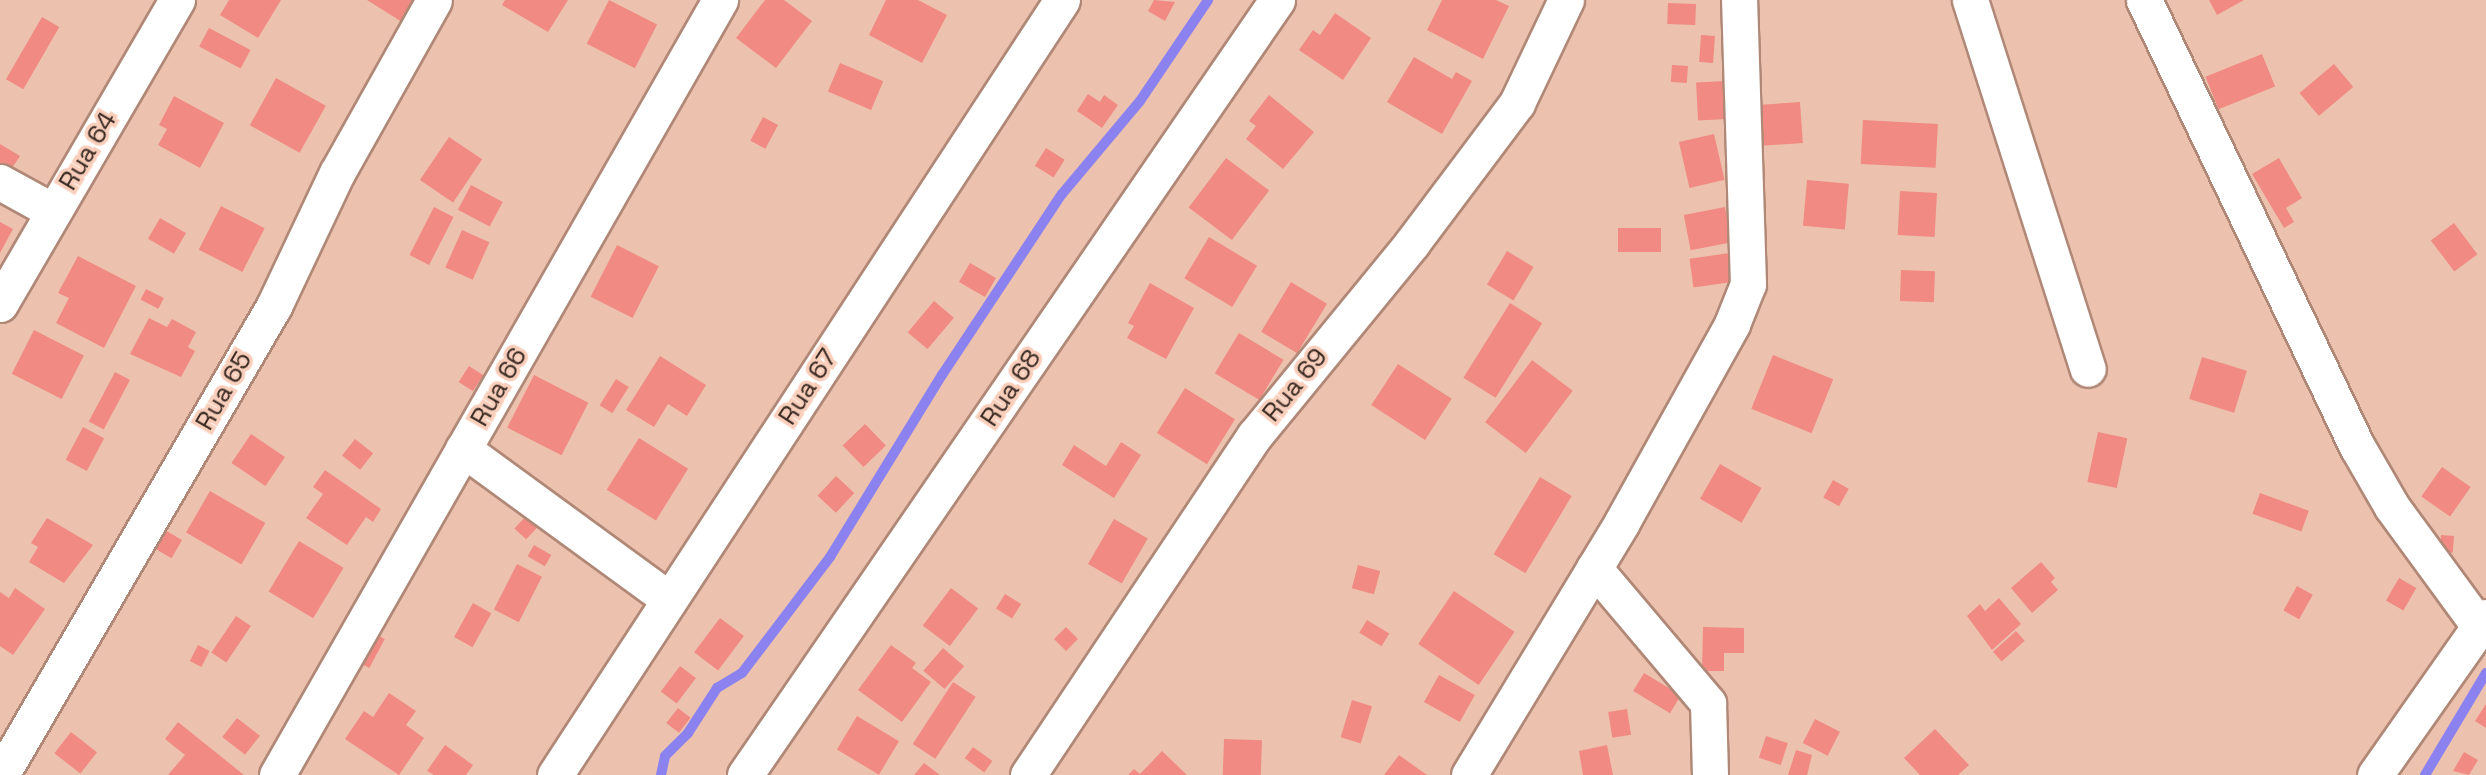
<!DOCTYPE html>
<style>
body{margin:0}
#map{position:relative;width:2486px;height:775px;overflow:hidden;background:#ecc2af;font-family:"Space Grotesk",sans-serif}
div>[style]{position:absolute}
.stream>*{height:10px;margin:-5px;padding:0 5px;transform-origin:5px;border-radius:5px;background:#8b82ef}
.building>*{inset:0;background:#f18a82;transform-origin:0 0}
.roads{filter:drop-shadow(2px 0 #b08877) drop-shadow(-2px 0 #b08877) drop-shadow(0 2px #b08877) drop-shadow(0 -2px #b08877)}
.minor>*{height:35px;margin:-17.5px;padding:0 17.5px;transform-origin:17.5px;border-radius:17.5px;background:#fff}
span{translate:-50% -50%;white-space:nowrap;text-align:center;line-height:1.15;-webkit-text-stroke:7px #f9cfbc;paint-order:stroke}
.street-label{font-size:26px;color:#3a2a22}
</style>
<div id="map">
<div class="stream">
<div style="left:661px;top:775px;width:19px;rotate:-78deg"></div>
<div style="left:665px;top:756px;width:33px;rotate:-45deg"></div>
<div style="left:688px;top:733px;width:54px;rotate:-57.2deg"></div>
<div style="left:717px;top:688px;width:29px;rotate:-31deg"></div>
<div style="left:742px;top:673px;width:146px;rotate:-52.8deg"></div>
<div style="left:830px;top:557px;width:214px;rotate:-58.4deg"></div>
<div style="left:942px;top:375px;width:217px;rotate:-56.5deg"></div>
<div style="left:1062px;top:194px;width:121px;rotate:-50deg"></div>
<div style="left:1140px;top:101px;width:122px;rotate:-56deg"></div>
<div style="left:2425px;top:775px;width:119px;rotate:-59.1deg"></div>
</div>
<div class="building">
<div style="clip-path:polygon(229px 0,281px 0,258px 38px,220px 15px)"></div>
<div style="clip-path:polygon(367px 0,415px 0,402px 22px)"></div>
<div style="clip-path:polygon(505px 0,568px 0,548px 32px,502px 5px)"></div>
<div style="left:609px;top:0;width:54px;height:49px;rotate:27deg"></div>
<div style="clip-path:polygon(765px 0,784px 0,812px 21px,776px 68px,736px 38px)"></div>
<div style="clip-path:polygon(886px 0,918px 0,947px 15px,922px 63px,869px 35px)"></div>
<div style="clip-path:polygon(1154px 0,1175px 2px,1165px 21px,1148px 11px)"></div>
<div style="clip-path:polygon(1442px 0,1496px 0,1509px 6px,1483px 59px,1427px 30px)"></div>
<div style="clip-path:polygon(2209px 0,2244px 0,2217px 15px)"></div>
<div style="left:1668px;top:3px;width:28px;height:21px;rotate:2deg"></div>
<div style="clip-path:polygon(1335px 13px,1371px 38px,1343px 80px,1299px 50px,1313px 30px,1320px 35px)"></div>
<div style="left:42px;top:17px;width:20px;height:72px;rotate:30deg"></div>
<div style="left:209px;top:28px;width:47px;height:21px;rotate:28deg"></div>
<div style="left:1701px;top:35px;width:14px;height:27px;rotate:4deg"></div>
<div style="left:2262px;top:54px;width:35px;height:61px;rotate:68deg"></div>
<div style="clip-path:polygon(1414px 57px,1452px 79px,1456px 72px,1472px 81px,1442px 134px,1387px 102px)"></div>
<div style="left:840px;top:63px;width:47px;height:31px;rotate:23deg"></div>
<div style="left:2334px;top:64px;width:30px;height:45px;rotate:50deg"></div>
<div style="left:1672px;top:65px;width:16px;height:17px;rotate:4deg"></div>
<div style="left:276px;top:78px;width:57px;height:54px;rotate:29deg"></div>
<div style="left:1725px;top:81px;width:38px;height:29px;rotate:87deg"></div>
<div style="clip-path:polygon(1088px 94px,1100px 102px,1104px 95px,1118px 105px,1102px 128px,1077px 111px)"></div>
<div style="clip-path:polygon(1269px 95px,1314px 132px,1283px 169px,1246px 139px,1256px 126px,1249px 121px)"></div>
<div style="clip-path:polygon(174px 96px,224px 123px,200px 168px,158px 145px,167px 129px,159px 125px)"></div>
<div style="left:1800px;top:102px;width:41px;height:42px;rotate:86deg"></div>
<div style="left:763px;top:117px;width:17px;height:27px;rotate:28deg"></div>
<div style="left:1863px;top:120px;width:75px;height:44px;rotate:3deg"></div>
<div style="left:1714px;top:134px;width:47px;height:36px;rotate:77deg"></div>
<div style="left:449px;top:137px;width:40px;height:52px;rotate:34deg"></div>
<div style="clip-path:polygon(0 144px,20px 156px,10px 171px,0 165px)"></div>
<div style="left:1046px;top:148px;width:22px;height:21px;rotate:32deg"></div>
<div style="left:1226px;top:158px;width:54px;height:62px;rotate:37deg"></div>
<div style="clip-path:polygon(2279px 158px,2302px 198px,2286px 208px,2294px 222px,2284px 228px,2252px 174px)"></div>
<div style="left:1807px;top:180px;width:42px;height:46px;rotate:5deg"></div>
<div style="left:471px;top:185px;width:36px;height:28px;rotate:28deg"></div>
<div style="left:1900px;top:191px;width:37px;height:44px;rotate:3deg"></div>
<div style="left:221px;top:206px;width:49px;height:49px;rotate:27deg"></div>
<div style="left:434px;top:207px;width:22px;height:54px;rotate:27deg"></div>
<div style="left:1725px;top:207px;width:36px;height:42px;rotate:79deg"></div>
<div style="left:160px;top:218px;width:30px;height:24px;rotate:30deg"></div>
<div style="clip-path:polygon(0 222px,13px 229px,0 253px)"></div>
<div style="left:2454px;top:223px;width:39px;height:29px;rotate:53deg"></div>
<div style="left:1618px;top:228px;width:43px;height:24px"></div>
<div style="left:462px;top:230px;width:30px;height:41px;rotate:24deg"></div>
<div style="left:1209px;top:237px;width:56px;height:48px;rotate:31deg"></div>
<div style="left:617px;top:245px;width:47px;height:58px;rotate:27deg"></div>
<div style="left:1507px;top:251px;width:31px;height:39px;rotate:31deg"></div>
<div style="left:1737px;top:252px;width:29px;height:48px;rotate:82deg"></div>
<div style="clip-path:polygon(78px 256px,136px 286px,104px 348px,56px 323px,69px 298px,58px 293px)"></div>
<div style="left:970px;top:263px;width:30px;height:22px;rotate:30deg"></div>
<div style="left:1901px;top:270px;width:34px;height:31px;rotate:2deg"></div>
<div style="left:1291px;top:282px;width:42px;height:58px;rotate:31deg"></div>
<div style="clip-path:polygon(1150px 283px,1194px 308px,1166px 359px,1127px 338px,1134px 326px,1128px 323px)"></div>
<div style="left:146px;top:289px;width:20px;height:12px;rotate:27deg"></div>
<div style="left:934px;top:301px;width:26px;height:41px;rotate:40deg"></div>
<div style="left:1510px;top:303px;width:38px;height:88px;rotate:32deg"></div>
<div style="clip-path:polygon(149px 318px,167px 327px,172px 319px,196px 332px,188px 347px,195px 351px,181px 377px,130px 354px)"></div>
<div style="left:34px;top:330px;width:56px;height:49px;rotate:27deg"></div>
<div style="left:1239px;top:333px;width:52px;height:47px;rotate:31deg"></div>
<div style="left:1773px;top:355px;width:65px;height:58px;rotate:22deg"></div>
<div style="clip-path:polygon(660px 356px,706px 385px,687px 416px,668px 404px,654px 427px,626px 410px)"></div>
<div style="left:2202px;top:357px;width:47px;height:44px;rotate:17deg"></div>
<div style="left:1532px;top:360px;width:51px;height:78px;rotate:37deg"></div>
<div style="left:1398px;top:364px;width:64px;height:49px;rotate:33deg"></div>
<div style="left:469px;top:366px;width:17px;height:19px;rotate:33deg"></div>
<div style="left:115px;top:372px;width:17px;height:56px;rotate:28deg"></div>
<div style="left:534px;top:375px;width:61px;height:59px;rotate:27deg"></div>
<div style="left:616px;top:379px;width:15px;height:31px;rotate:32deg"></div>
<div style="left:1185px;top:388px;width:59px;height:53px;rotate:32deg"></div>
<div style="left:865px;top:424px;width:30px;height:31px;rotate:46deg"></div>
<div style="left:83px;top:427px;width:24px;height:37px;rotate:28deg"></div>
<div style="left:2098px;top:432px;width:30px;height:51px;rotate:12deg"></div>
<div style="left:251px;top:434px;width:41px;height:35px;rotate:34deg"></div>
<div style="left:639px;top:438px;width:58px;height:61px;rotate:32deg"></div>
<div style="left:355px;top:439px;width:23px;height:21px;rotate:38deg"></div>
<div style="clip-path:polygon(1121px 442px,1141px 455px,1114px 498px,1062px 465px,1074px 445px,1106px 466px)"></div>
<div style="left:1720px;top:464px;width:48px;height:40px;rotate:30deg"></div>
<div style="left:2442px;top:467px;width:35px;height:36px;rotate:35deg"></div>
<div style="clip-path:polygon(325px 470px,381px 509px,373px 522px,366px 517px,347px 545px,306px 518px,323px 494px,313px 487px)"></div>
<div style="left:836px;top:476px;width:25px;height:27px;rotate:43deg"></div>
<div style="left:1540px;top:477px;width:37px;height:90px;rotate:31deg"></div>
<div style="left:1833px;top:480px;width:18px;height:20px;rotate:29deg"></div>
<div style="left:210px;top:491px;width:64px;height:48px;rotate:30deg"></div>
<div style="left:2260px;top:493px;width:52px;height:22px;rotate:20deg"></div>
<div style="left:526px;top:516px;width:16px;height:17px;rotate:43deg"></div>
<div style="clip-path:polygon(47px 518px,93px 545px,64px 583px,29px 562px,38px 547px,31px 543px)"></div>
<div style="left:1114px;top:519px;width:39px;height:52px;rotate:30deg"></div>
<div style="left:163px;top:529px;width:22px;height:21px;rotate:30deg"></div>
<div style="left:2441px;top:535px;width:13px;height:17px;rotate:4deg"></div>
<div style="left:299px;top:541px;width:52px;height:59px;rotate:31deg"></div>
<div style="left:534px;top:545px;width:20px;height:13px;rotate:30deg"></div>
<div style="clip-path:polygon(2041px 562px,2055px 578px,2051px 582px,2058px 590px,2032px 613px,2011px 588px)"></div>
<div style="left:517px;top:564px;width:28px;height:51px;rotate:27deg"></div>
<div style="left:1358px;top:565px;width:23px;height:24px;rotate:15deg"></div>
<div style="left:2399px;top:578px;width:20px;height:26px;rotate:30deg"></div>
<div style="left:2297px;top:586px;width:18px;height:28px;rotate:29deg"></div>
<div style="clip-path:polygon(15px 588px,45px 609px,13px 655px,0 646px,0 592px,9px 598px)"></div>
<div style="left:951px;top:588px;width:34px;height:47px;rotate:37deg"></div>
<div style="left:1454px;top:591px;width:73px;height:64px;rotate:34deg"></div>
<div style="left:1005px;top:594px;width:19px;height:17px;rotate:32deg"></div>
<div style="clip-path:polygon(1999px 598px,2021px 624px,1992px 650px,1967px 616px,1980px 604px,1985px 611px)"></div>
<div style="left:473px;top:603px;width:21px;height:39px;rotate:29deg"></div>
<div style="left:236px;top:616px;width:18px;height:44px;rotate:34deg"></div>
<div style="left:720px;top:618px;width:30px;height:43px;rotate:37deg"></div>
<div style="left:1367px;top:620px;width:26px;height:15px;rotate:31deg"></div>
<div style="left:1066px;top:627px;width:17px;height:17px;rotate:45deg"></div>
<div style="clip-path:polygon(1703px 627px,1744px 628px,1744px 653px,1724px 653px,1724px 671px,1702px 671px)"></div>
<div style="left:368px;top:630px;width:19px;height:33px;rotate:28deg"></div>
<div style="left:2016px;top:631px;width:13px;height:31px;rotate:48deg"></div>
<div style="left:198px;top:645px;width:13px;height:18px;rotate:27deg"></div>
<div style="clip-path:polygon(891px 645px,916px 663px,912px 668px,931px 682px,902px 722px,858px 690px)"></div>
<div style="left:943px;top:648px;width:28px;height:30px;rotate:41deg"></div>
<div style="left:680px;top:666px;width:20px;height:32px;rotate:37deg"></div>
<div style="left:1644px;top:673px;width:43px;height:21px;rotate:31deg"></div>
<div style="left:1439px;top:675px;width:41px;height:31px;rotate:29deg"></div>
<div style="left:953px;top:682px;width:27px;height:74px;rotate:33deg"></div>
<div style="clip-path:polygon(389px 693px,416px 711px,406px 725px,424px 738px,399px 775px,345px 739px,364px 711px,373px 717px)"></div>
<div style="left:1352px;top:700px;width:21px;height:39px;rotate:17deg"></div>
<div style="clip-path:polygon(2486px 704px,2486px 728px,2475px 721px)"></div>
<div style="left:678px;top:708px;width:16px;height:19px;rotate:38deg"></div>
<div style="left:1627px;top:709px;width:26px;height:19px;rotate:81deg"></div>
<div style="left:857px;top:716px;width:49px;height:39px;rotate:31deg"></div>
<div style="left:237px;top:718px;width:29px;height:24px;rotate:38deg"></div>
<div style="left:1815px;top:719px;width:28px;height:27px;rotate:27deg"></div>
<div style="clip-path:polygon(178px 722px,244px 775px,168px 775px,185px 755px,165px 739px)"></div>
<div style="clip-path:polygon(1935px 729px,1969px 765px,1958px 775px,1920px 775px,1904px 758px)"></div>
<div style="left:71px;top:732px;width:33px;height:27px;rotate:38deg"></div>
<div style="left:1766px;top:736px;width:23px;height:23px;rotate:18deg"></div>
<div style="left:1224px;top:739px;width:38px;height:36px;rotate:2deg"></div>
<div style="clip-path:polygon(445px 745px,473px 765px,466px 775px,434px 775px,427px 771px)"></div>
<div style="clip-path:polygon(1607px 745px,1613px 775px,1583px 775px,1579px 751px)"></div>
<div style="left:973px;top:747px;width:24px;height:14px;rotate:36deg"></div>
<div style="clip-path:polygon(1796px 750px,1812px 755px,1807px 775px,1788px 775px)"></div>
<div style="clip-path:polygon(1162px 751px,1187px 775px,1128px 775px,1134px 769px,1140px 774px)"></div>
<div style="clip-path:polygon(2464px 752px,2478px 760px,2469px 775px,2453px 771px)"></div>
<div style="clip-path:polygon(1399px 755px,1427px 775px,1384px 775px)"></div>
<div style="clip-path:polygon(924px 763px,940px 775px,914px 775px)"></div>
</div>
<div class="roads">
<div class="minor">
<div style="left:1970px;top:0;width:387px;rotate:72.3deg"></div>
<div style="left:2144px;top:0;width:496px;rotate:64.5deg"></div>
<div style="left:2358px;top:448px;width:68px;rotate:60deg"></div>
<div style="left:2392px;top:507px;width:147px;rotate:53.8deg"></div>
<div style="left:0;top:182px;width:60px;rotate:28.7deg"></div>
<div style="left:0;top:304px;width:352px;rotate:-59.8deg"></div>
<div style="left:463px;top:449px;width:255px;rotate:36.1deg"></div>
<div style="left:1594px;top:568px;width:177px;rotate:49.8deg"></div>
<div style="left:1708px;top:703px;width:72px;rotate:88.4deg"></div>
<div style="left:1px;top:775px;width:543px;rotate:-59.8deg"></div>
<div style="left:274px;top:306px;width:147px;rotate:-64.7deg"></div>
<div style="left:337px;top:173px;width:198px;rotate:-60.7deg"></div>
<div style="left:277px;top:775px;width:893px;rotate:-60.25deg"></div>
<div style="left:555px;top:775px;width:926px;rotate:-56.81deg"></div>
<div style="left:745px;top:775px;width:940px;rotate:-55.53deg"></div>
<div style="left:1028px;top:775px;width:409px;rotate:-56.3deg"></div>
<div style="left:1255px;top:435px;width:248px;rotate:-50.7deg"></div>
<div style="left:1412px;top:243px;width:175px;rotate:-53.1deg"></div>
<div style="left:1517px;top:103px;width:114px;rotate:-64.6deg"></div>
<div style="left:1469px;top:775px;width:296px;rotate:-58.8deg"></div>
<div style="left:1622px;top:522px;width:227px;rotate:-60.9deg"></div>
<div style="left:1732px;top:324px;width:43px;rotate:-68.2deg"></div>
<div style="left:1748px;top:284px;width:284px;rotate:-91.8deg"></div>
<div style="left:2375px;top:775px;width:193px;rotate:-54.9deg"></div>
</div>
</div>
<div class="street-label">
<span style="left:88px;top:151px;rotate:-59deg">Rua 64</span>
<span style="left:1295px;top:385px;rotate:-51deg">Rua 69</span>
<span style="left:499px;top:387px;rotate:-60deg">Rua 66</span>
<span style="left:808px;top:387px;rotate:-57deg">Rua 67</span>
<span style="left:1011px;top:388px;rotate:-56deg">Rua 68</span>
<span style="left:224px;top:391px;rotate:-60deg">Rua 65</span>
</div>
</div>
